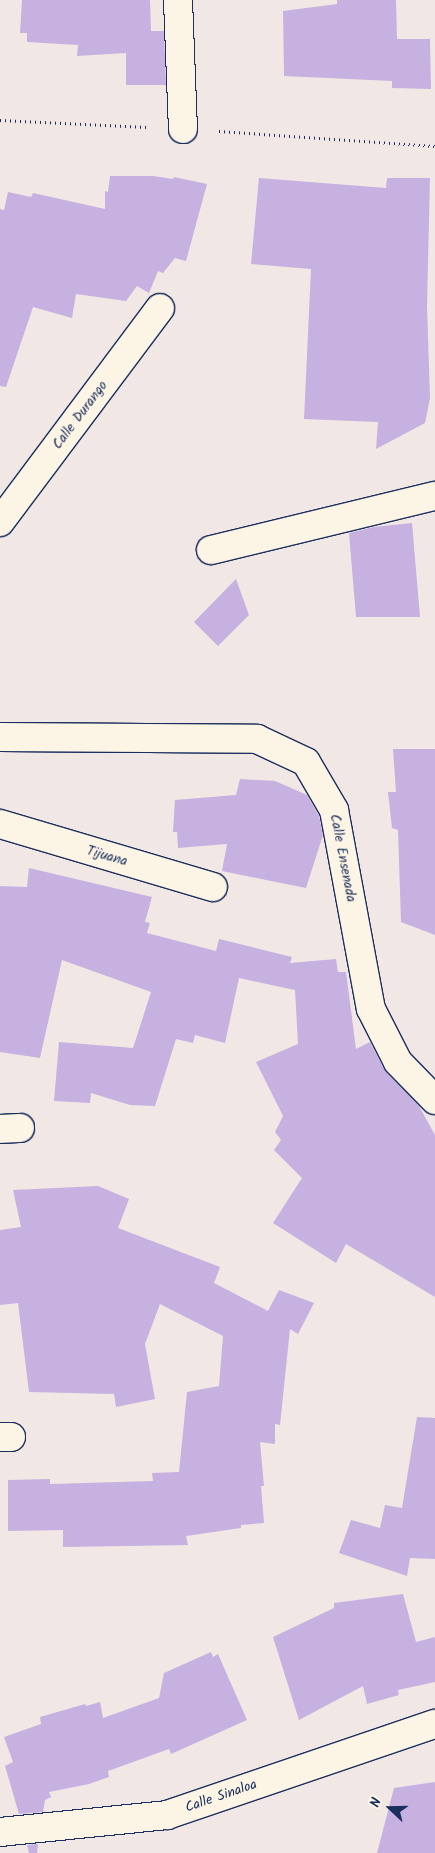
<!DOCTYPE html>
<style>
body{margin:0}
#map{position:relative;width:435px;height:1853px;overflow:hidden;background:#f1e7e4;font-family:Kalam,sans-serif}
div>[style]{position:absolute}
.building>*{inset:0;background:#c6b1e1}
.path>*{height:3px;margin-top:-1.5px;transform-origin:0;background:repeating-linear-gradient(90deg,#1b2f5e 0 1px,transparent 0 5px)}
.roads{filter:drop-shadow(1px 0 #1b2f5e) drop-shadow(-1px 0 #1b2f5e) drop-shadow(0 1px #1b2f5e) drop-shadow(0 -1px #1b2f5e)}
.minor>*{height:28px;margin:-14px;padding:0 14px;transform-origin:14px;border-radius:14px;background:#fcf5e5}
span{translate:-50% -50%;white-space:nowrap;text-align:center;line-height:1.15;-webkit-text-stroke:4px #fcf5e5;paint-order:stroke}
.street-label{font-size:14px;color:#1b2f5e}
.north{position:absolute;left:365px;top:1783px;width:50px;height:50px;-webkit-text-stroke:4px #fcf5e5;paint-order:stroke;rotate:291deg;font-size:14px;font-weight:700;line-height:20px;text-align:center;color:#1b2f5e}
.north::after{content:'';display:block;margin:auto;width:18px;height:22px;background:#1b2f5e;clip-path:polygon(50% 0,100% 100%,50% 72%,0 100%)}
</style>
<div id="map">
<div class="building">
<div style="clip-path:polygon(22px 0,150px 0,151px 31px,164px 31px,166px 85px,126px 85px,126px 53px,77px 56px,78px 45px,27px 42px,27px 33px,20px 33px)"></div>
<div style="clip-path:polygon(337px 0,396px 0,397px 39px,430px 39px,431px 89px,392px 88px,392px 81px,284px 76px,283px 11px,337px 4px)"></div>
<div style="clip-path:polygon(110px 176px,153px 176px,173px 179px,174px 177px,207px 184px,186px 261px,175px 258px,163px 273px,158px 271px,149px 293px,137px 286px,126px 301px,76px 294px,72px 318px,33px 307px,6px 387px,0 386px,0 209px,4px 210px,8px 192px,31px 197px,33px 193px,105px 209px,105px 191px,108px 192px)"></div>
<div style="clip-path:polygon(259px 178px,386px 188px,387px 178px,430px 178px,427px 306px,430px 398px,425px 423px,376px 449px,378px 422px,304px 419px,311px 269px,251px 264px)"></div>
<div style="clip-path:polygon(412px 523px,420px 617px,356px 617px,349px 533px,374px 527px)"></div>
<div style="clip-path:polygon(236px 579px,249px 615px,218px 646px,194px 622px)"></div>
<div style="clip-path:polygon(393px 749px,435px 749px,435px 935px,401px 922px,398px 830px,392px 828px,388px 792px,396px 792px)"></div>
<div style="clip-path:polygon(240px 779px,275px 781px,307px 795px,319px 816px,323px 835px,306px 888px,222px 871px,227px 844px,178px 848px,177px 832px,173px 832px,175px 800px,236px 795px)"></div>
<div style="clip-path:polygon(29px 868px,152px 897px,145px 922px,150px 923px,147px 933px,216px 951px,219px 939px,292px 957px,290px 963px,336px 959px,338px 972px,346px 972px,356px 1049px,370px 1042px,384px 1069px,419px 1106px,435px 1135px,435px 1297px,346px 1244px,336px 1263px,273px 1223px,302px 1178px,274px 1150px,281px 1140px,275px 1132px,283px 1116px,256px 1062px,298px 1044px,295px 990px,239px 978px,225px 1043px,195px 1035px,193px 1043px,176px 1039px,155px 1106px,130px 1105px,91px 1093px,90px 1103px,54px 1101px,59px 1042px,133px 1048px,151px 992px,62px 960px,40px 1058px,0 1052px,0 886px,27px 887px)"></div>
<div style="clip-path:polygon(98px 1186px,129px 1199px,118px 1228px,220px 1267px,214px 1283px,268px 1311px,279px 1290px,314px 1303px,298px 1334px,290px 1329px,280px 1425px,275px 1424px,275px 1444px,260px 1442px,264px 1486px,261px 1486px,264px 1523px,241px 1525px,241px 1528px,186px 1536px,188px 1545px,63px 1547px,63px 1530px,8px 1531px,8px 1480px,50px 1479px,50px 1484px,153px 1481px,152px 1473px,179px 1472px,187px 1392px,219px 1386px,223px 1336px,160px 1304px,145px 1344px,155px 1399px,116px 1407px,114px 1394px,29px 1392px,18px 1303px,0 1305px,0 1230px,21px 1227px,13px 1190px)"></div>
<div style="clip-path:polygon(417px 1417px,435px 1418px,435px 1559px,410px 1558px,407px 1576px,339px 1553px,351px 1520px,380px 1528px,385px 1505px,402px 1508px)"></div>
<div style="clip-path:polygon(403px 1594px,416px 1642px,435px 1637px,435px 1682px,398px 1690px,399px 1695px,367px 1704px,363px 1686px,299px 1720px,273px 1637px,334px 1608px,334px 1603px)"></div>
<div style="clip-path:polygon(211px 1652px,213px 1657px,218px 1654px,247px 1720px,171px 1754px,169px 1749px,108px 1771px,109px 1777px,89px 1784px,49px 1792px,51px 1797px,45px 1800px,43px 1812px,19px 1814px,5px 1766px,13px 1762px,4px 1737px,41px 1724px,40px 1717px,85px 1704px,86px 1706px,100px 1702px,103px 1718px,159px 1698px,164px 1673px)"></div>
<div style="clip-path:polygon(435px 1782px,435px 1853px,377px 1853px,394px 1788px)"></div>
<div style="clip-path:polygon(38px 1844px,37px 1853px,29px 1853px,27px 1845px)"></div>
</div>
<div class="path">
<div style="left:0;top:120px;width:147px;rotate:2.7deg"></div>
<div style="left:219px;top:131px;width:217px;rotate:4deg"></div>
</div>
<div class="roads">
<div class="minor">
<div style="left:178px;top:0;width:129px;rotate:87.8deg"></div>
<div style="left:0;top:522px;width:267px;rotate:-53.2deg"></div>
<div style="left:211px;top:550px;width:230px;rotate:-13.6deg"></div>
<div style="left:0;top:737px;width:257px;rotate:0.4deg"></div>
<div style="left:257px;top:739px;width:54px;rotate:25.1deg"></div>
<div style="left:306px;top:762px;width:56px;rotate:59.7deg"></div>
<div style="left:334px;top:810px;width:202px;rotate:79.5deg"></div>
<div style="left:371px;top:1009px;width:59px;rotate:63deg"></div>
<div style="left:398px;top:1062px;width:53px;rotate:45.8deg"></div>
<div style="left:0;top:824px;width:222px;rotate:16.5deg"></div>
<div style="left:0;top:1129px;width:20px;rotate:-3deg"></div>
<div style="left:0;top:1437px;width:11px"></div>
<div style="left:0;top:1832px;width:168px;rotate:-5.8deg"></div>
<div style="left:167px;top:1815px;width:283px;rotate:-18.8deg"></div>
</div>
</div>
<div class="street-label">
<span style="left:80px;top:415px;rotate:-53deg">Calle Durango</span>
<span style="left:107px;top:856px;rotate:16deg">Tijuana</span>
<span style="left:343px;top:858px;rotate:79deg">Calle Ensenada</span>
<span style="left:221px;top:1796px;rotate:-19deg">Calle Sinaloa</span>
</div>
<div class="north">N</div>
</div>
